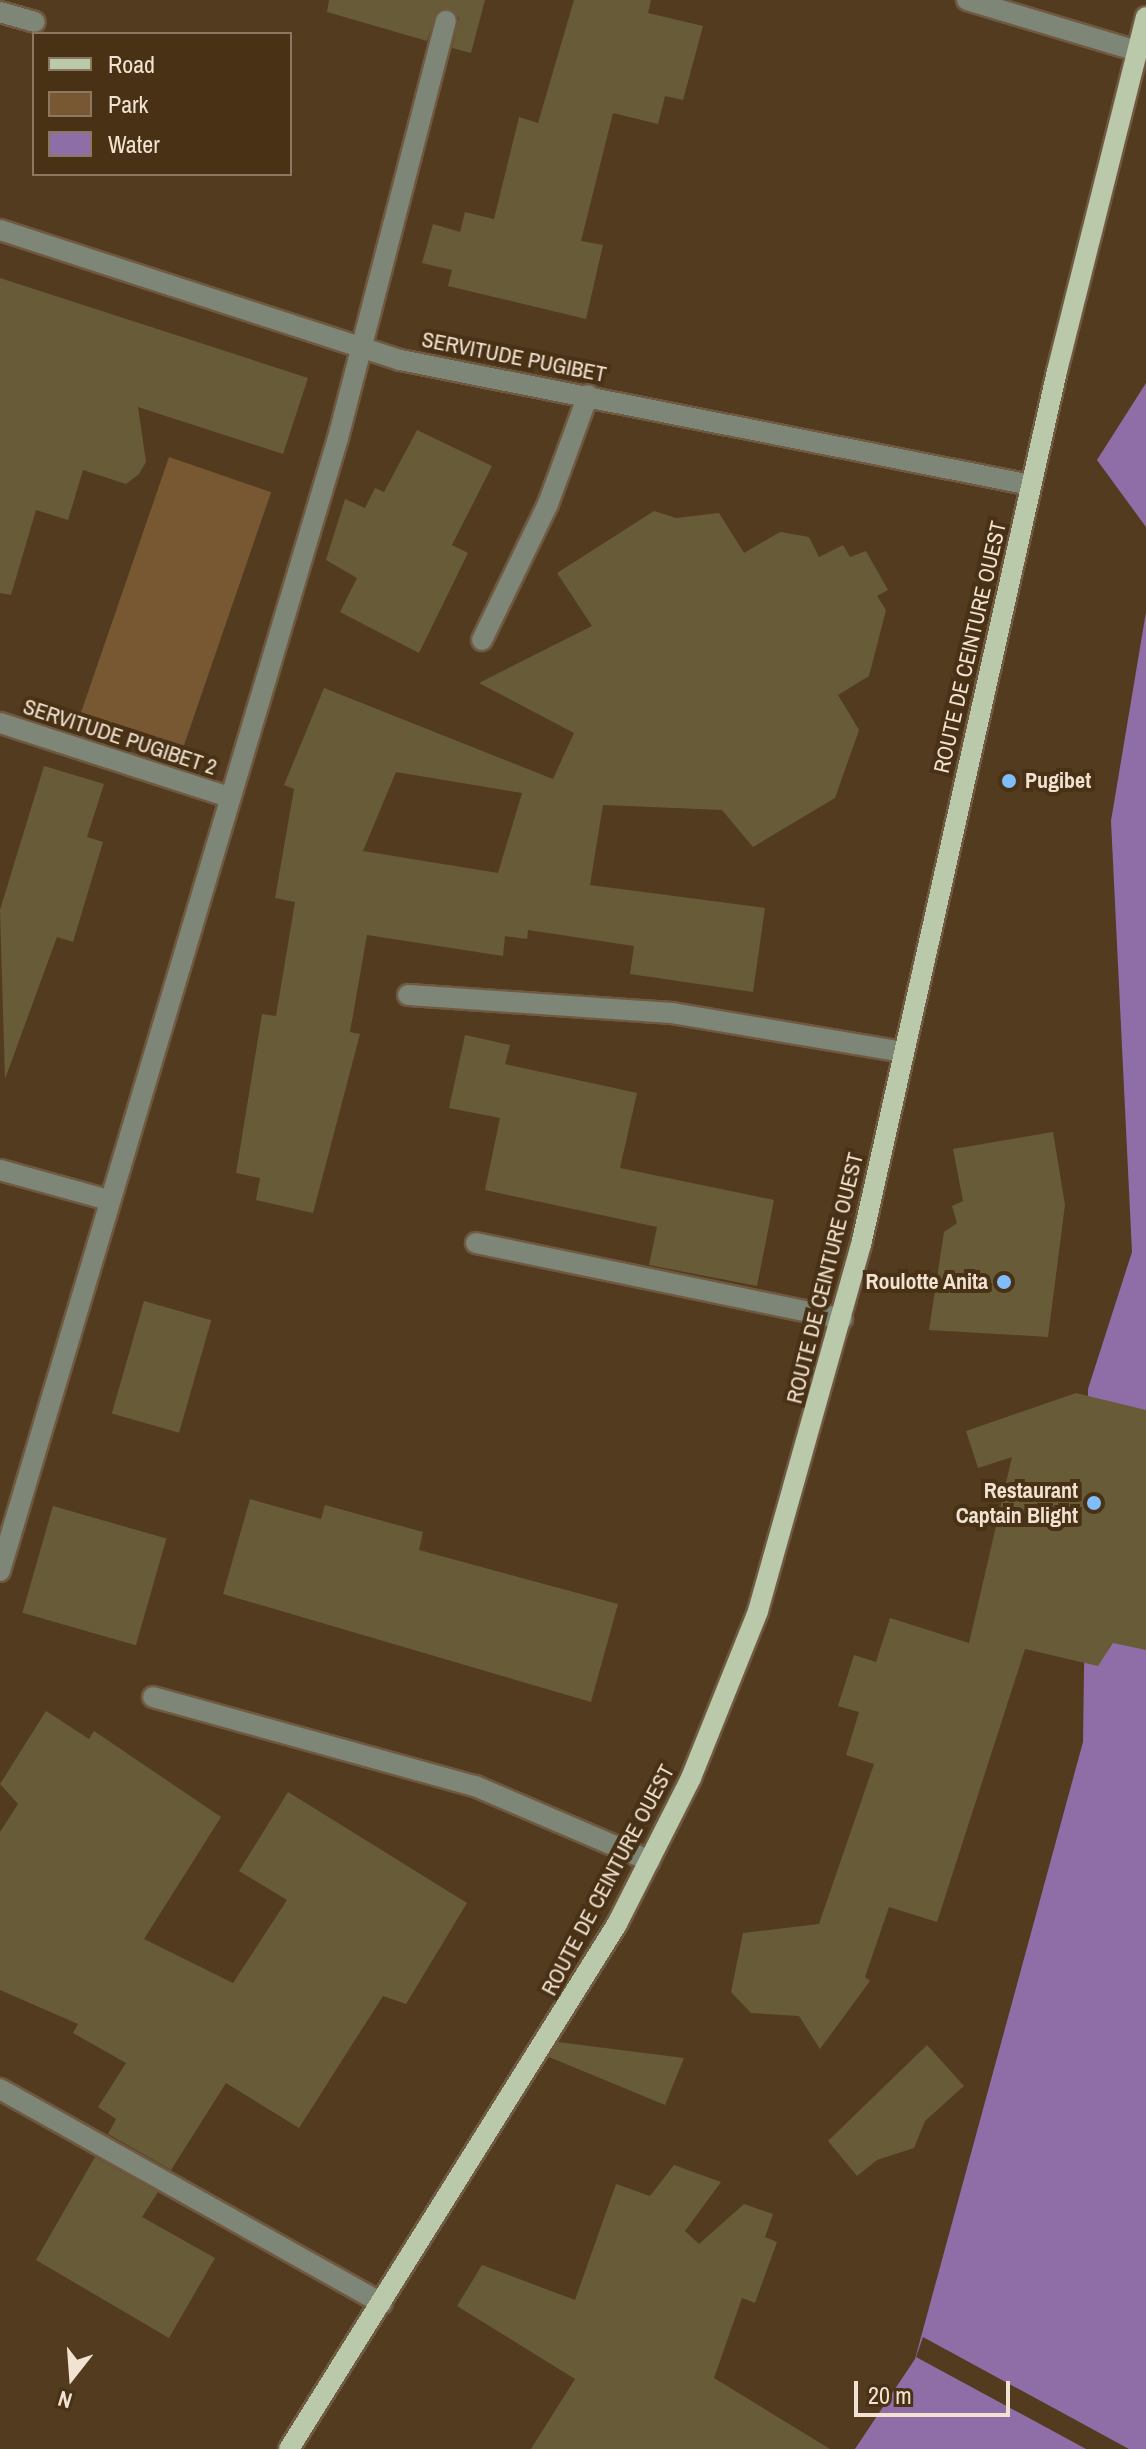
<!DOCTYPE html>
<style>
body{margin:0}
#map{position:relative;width:1146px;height:2449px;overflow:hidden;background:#533b20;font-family:"Archivo Narrow",sans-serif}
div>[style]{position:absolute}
.green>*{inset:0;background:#785832;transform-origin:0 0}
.water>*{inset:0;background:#8f6ea8}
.pier>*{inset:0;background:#533b20}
.building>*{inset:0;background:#685b38;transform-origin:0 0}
.roads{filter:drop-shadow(2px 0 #6f5940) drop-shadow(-2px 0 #6f5940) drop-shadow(0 2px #6f5940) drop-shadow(0 -2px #6f5940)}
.minor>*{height:20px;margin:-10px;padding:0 10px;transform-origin:10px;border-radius:10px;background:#7e8677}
.major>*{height:20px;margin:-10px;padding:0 10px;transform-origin:10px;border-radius:10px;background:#b9c9aa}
.dots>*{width:22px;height:22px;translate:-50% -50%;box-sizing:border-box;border:4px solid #483115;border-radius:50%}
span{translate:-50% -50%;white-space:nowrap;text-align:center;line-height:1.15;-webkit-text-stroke:8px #483115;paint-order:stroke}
.street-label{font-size:22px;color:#f1e2d2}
.poi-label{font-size:22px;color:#f1e2d2;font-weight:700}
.left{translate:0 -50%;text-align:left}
.right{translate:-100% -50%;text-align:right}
.legend{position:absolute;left:32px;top:32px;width:260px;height:144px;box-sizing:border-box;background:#483115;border:2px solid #8c7861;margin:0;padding:10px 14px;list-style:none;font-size:24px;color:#f1e2d2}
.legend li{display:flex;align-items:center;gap:16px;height:40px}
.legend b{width:40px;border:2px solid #8c7861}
.north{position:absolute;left:32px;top:2337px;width:80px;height:80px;-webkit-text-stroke:6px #483115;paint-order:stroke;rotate:197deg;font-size:22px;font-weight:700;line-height:32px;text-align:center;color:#f1e2d2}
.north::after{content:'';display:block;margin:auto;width:28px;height:36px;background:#f1e2d2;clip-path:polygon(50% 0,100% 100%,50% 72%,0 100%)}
.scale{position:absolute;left:854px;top:2381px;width:156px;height:36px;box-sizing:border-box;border:4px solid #f1e2d2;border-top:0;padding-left:10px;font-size:24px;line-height:28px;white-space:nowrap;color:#f1e2d2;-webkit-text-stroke:6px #483115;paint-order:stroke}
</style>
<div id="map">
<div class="green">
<div style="left:169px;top:457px;width:108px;height:274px;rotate:19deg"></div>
</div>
<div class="water">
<div style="clip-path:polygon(1146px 383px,1146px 527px,1097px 460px)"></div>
<div style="clip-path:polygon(1146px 612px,1146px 2449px,855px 2449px,915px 2359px,1083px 1742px,1088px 1389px,1132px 1252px,1111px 821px)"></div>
</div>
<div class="pier">
<div style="clip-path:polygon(923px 2337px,1129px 2449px,1086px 2449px,916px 2357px)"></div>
</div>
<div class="building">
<div style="clip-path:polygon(329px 0,485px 0,471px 53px,452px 48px,459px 18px,450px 9px,436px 13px,427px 41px,327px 12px)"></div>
<div style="clip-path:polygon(574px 0,651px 0,648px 13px,703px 26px,683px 100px,665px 96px,658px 124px,613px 113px,581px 241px,603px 245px,586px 319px,448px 286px,452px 270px,422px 263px,433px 224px,460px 232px,465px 212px,494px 219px,519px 117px,538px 123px)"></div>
<div style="clip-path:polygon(0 278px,308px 378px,283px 454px,138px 407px,146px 462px,139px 474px,126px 484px,83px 470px,68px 520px,36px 510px,11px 595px,0 593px)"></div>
<div style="clip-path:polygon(417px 430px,492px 466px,452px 545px,468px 553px,419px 653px,340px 612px,357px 578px,326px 560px,345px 499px,365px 508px,375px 488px,384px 492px)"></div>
<div style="clip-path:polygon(evenodd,654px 511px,676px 518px,719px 513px,744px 553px,780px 532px,809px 537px,819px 557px,843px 545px,850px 557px,866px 551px,888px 590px,877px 596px,886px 610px,869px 676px,838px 695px,859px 730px,835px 798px,753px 847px,722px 810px,603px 805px,590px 885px,765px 908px,753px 992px,630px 974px,634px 946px,528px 930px,527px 939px,505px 936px,503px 956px,367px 935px,350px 1032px,360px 1034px,313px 1213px,256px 1200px,260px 1178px,236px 1173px,262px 1014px,276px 1016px,295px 902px,275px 898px,294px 789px,284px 785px,324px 688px,553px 779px,574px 733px,479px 683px,592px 626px,557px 573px,654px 511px,396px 772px,522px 793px,498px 873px,363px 851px,396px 772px)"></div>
<div style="clip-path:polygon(44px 766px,104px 784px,87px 837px,103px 842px,73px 942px,57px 937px,5px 1079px,0 910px)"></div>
<div style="clip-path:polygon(465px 1035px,510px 1045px,505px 1064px,637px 1093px,620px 1168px,774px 1200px,757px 1286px,649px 1265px,657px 1227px,485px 1190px,500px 1118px,449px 1108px)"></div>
<div style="clip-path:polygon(1053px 1132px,1065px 1205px,1048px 1337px,929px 1330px,944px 1232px,957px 1223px,952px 1206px,963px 1201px,953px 1149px)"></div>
<div style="left:144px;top:1301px;width:70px;height:117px;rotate:16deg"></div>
<div style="clip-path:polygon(1076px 1393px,1146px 1410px,1146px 1650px,1113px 1643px,1098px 1666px,1025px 1649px,937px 1922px,889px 1907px,865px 1977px,870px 1981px,820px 2049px,799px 2016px,751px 2013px,731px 1992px,743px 1933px,819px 1924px,874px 1764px,846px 1755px,859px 1712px,838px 1706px,854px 1655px,876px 1662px,890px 1618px,969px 1643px,1012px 1457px,978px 1468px,966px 1431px)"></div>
<div style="clip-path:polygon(250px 1499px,321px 1519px,325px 1505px,423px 1532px,419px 1550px,618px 1604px,591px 1702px,223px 1594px)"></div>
<div style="left:53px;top:1506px;width:118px;height:111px;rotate:16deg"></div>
<div style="clip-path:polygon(46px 1711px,89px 1739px,94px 1731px,221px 1817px,144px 1939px,233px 1983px,287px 1900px,239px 1871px,288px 1792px,467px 1903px,406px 2004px,383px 1996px,299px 2128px,226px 2083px,171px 2170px,108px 2134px,116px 2119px,98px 2107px,126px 2063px,73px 2033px,78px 2024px,0 1990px,0 1832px,18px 1804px,0 1784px)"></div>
<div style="clip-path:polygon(558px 2042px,684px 2058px,665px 2105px,549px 2057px)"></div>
<div style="clip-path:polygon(927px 2045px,964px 2086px,925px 2121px,914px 2148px,877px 2160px,857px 2176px,828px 2141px)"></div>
<div style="clip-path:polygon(95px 2157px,158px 2192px,142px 2217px,215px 2258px,169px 2338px,36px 2260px)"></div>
<div style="clip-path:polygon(674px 2165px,721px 2182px,685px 2231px,699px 2244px,744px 2204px,773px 2214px,765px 2237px,777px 2242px,755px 2303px,742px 2298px,714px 2378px,830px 2449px,531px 2449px,575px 2379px,457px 2306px,482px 2265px,575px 2300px,616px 2184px,650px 2196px)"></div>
</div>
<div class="roads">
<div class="minor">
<div style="left:967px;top:0;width:177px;rotate:16.7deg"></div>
<div style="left:0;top:12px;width:36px;rotate:16deg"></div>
<div style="left:0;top:230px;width:421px;rotate:18deg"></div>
<div style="left:400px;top:360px;width:643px;rotate:11.21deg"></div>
<div style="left:482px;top:640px;width:151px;rotate:-64.1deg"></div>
<div style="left:548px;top:504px;width:116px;rotate:-69.8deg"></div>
<div style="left:0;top:723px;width:237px;rotate:17.9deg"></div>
<div style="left:408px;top:995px;width:265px;rotate:3.9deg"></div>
<div style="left:672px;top:1013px;width:234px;rotate:9.6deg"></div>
<div style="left:0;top:1170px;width:112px;rotate:15.5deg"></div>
<div style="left:476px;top:1243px;width:374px;rotate:11.7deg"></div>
<div style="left:0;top:1571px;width:1182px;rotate:-73.39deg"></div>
<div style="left:338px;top:438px;width:431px;rotate:-75.5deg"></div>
<div style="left:153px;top:1697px;width:334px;rotate:15.5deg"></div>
<div style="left:475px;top:1786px;width:190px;rotate:23.2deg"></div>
<div style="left:0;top:2089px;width:438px;rotate:29.3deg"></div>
</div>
<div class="major">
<div style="left:289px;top:2449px;width:619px;rotate:-58deg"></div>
<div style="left:617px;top:1924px;width:164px;rotate:-63.1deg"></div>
<div style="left:691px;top:1778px;width:180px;rotate:-68.1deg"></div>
<div style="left:758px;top:1611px;width:380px;rotate:-74.3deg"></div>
<div style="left:861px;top:1245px;width:896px;rotate:-77.36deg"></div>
<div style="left:1057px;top:371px;width:365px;rotate:-75.9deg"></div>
</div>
</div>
<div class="dots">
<div style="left:1009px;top:781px;background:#80bdfa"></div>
<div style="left:1004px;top:1282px;background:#80bdfa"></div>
<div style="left:1094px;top:1503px;background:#80bdfa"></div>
</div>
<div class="street-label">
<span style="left:514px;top:357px;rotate:11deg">SERVITUDE PUGIBET</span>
<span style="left:970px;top:647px;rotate:-77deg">ROUTE DE CEINTURE OUEST</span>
<span style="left:120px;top:737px;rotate:18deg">SERVITUDE PUGIBET 2</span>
<span style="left:825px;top:1278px;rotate:-76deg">ROUTE DE CEINTURE OUEST</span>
<span style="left:608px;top:1880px;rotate:-62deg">ROUTE DE CEINTURE OUEST</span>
</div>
<div class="poi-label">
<span class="left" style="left:1025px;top:781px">Pugibet</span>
<span class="right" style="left:988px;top:1282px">Roulotte Anita</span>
<span class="right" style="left:1078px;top:1503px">Restaurant<br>Captain Blight</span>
</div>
<ul class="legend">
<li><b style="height:10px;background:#b9c9aa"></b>Road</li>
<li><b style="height:22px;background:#785832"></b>Park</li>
<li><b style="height:22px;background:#8f6ea8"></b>Water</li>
</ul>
<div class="north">N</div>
<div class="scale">20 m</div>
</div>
